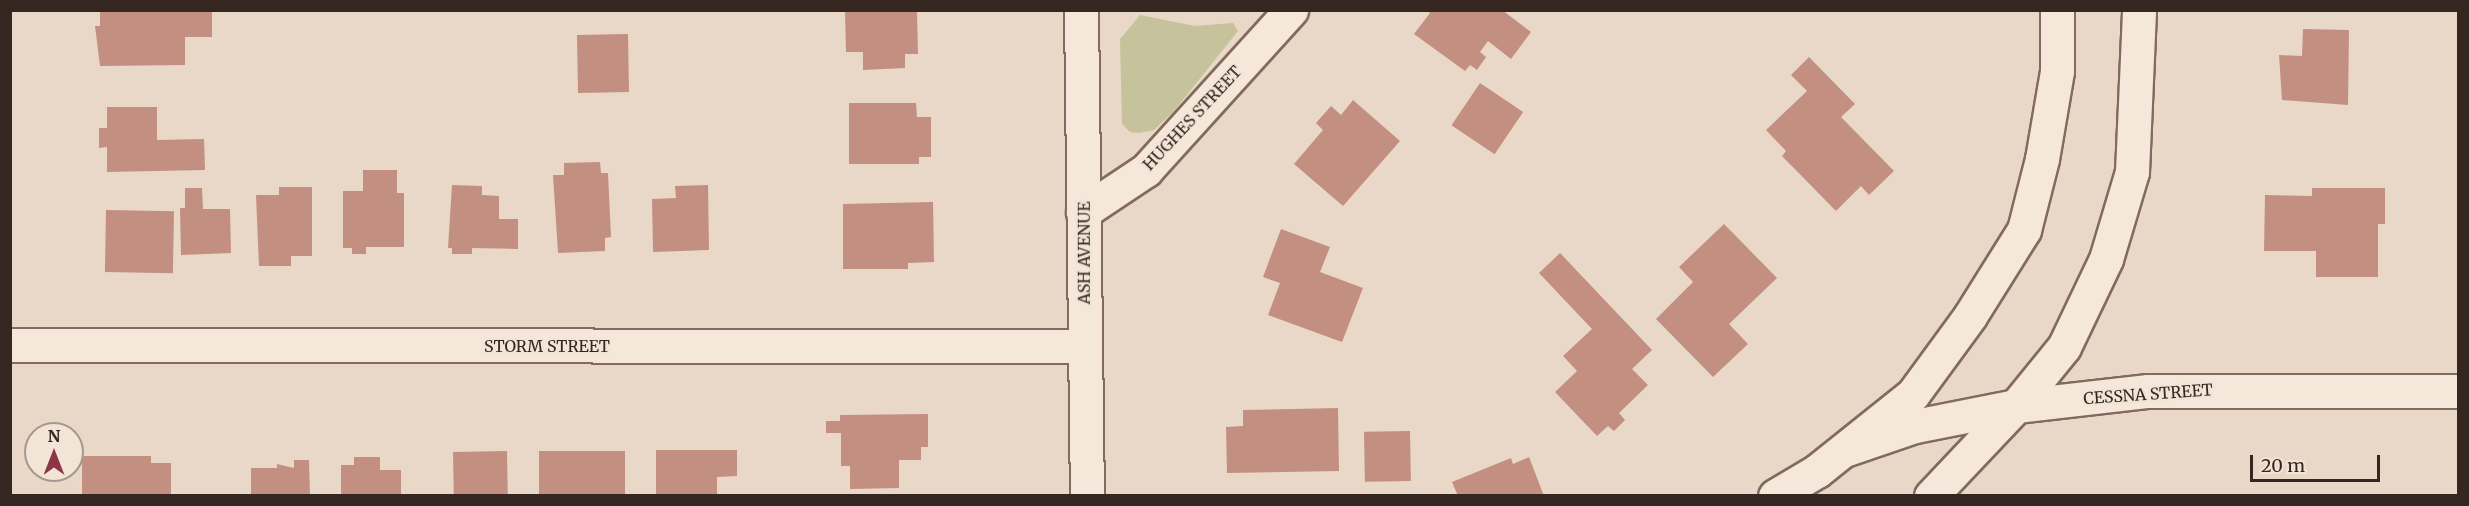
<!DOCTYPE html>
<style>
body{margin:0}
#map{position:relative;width:2469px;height:506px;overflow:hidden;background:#e9d8c7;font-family:Merriweather,serif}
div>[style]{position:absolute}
.green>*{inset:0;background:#c6c39c}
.building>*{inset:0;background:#c38f81;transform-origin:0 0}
.roads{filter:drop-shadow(2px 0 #836a5e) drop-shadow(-2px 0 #836a5e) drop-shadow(0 2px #836a5e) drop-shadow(0 -2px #836a5e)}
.street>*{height:33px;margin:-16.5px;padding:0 16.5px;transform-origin:16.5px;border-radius:16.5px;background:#f5e7d9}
.secondary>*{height:33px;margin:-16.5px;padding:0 16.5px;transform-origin:16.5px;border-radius:16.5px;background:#f5e7d9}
span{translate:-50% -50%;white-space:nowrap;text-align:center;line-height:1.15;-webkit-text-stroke:4.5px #f2e4d6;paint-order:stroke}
.street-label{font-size:16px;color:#352620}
.frame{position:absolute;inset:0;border:12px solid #352620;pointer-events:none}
.north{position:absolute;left:24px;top:422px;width:60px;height:60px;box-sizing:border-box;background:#f2e4d6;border:2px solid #a6988d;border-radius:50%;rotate:0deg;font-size:16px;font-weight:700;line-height:24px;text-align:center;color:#352620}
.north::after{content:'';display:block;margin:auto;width:21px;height:27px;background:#8b3547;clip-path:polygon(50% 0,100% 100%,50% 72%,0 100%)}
.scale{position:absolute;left:2250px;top:455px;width:130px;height:27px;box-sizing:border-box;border:3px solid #352620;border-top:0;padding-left:8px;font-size:18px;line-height:21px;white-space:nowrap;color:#352620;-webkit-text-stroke:4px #f2e4d6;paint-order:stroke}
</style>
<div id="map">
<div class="green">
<div style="clip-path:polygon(1140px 15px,1195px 26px,1233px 23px,1238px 31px,1174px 111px,1154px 130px,1139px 133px,1130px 132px,1122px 124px,1120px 39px)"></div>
</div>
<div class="building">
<div style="clip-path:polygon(100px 10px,212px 10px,212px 37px,185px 37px,185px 65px,100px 66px,95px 26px,100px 26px)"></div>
<div style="clip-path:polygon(845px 10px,917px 10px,918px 54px,905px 54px,905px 68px,863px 70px,863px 52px,846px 52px)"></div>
<div style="clip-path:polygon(1426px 10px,1502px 10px,1531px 32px,1511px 59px,1488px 41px,1480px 52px,1486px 57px,1477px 70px,1470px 65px,1465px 71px,1414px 34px,1430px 13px)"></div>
<div style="clip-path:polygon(2303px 29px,2349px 30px,2348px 105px,2282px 100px,2279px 55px,2302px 56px)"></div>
<div style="left:628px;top:34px;width:58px;height:51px;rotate:89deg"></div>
<div style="clip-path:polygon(1809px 57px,1855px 104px,1841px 117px,1894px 171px,1869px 195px,1861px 186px,1836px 211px,1782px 156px,1786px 151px,1766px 130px,1807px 91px,1791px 75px)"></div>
<div style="left:1480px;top:83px;width:52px;height:51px;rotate:34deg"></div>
<div style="clip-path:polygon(1353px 100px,1400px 141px,1343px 206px,1294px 164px,1323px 130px,1316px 123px,1331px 106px,1341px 115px)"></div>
<div style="clip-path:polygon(849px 103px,916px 103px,917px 117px,931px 117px,931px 157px,919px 157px,919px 164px,849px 164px)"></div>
<div style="clip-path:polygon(107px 107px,157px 107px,157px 140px,204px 139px,205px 170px,107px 172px,107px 147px,99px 148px,99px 128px,107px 128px)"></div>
<div style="clip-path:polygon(600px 162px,601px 173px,608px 173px,611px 237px,605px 238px,605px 251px,558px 253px,553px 175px,564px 175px,564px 163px)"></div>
<div style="clip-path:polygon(363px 170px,397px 170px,397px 193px,404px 193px,404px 247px,366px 247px,366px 254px,352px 254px,352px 248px,343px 248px,343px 191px,363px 191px)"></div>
<div style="clip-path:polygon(452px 185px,482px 186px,482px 195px,499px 196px,499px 219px,518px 219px,518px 249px,472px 248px,472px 254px,452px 254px,452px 248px,448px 248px)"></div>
<div style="clip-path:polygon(708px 185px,709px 250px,653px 252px,652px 199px,676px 198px,675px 186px)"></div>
<div style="clip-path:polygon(279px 187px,312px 187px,312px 256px,291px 256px,291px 266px,259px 266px,256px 195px,279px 195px)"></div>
<div style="clip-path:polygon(185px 188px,202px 188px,203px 209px,230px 209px,231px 253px,181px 255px,180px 208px,185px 208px)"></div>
<div style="clip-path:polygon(2312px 188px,2385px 188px,2385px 224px,2378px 224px,2378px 277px,2316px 277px,2316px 251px,2264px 251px,2265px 195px,2312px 196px)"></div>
<div style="clip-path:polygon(933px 202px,934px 262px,908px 263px,908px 269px,843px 269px,843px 204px)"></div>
<div style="left:106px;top:210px;width:68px;height:62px;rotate:1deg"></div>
<div style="clip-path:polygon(1724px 224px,1777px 278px,1729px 324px,1748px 344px,1713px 377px,1656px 319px,1693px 282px,1679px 267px)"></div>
<div style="clip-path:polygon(1281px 229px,1330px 247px,1320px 272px,1363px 288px,1342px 342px,1268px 315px,1280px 283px,1263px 277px)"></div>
<div style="clip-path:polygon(1560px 253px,1652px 350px,1632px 369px,1648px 385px,1619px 413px,1625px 420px,1614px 431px,1608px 426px,1597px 436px,1555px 392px,1577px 371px,1563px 356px,1592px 329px,1539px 273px)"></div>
<div style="clip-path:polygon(1338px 408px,1339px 471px,1227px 473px,1226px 427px,1243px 426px,1243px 410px)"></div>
<div style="clip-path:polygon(928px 414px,928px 447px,921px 447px,921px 460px,899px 460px,899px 488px,850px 489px,850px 466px,841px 466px,841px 433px,826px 433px,826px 421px,840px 421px,840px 415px)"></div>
<div style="left:1410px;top:431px;width:50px;height:46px;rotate:89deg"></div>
<div style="clip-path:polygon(656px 450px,737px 450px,737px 476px,717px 477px,717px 496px,656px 496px)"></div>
<div style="left:507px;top:451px;width:45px;height:54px;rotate:89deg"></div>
<div style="left:539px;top:451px;width:86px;height:45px"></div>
<div style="clip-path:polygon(82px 456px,151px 456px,151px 463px,171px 463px,171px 496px,82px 496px)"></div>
<div style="clip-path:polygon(354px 457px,380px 457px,380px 470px,401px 470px,401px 496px,341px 496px,341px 465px,354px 465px)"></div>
<div style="clip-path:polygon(1529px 457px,1544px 496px,1458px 496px,1452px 482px,1511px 458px,1513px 464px)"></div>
<div style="clip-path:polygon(294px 460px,309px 460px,310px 496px,251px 496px,251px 468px,277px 468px,277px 464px,294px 468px)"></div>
</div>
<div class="roads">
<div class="street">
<div style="left:1083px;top:212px;width:76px;rotate:-33.7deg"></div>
<div style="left:1146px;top:170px;width:216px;rotate:-47.8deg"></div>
<div style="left:10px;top:345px;width:1074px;rotate:0.05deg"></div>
<div style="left:1844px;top:450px;width:75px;rotate:-18.7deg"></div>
<div style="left:1915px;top:426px;width:103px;rotate:-11.2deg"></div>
<div style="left:2016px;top:406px;width:133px;rotate:-6.5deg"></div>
<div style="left:2148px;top:391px;width:310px"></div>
<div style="left:1775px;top:496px;width:49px;rotate:-30.8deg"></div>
<div style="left:1817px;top:471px;width:123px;rotate:-38.7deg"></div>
<div style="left:1913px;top:394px;width:97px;rotate:-53.8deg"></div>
<div style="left:1970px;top:316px;width:102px;rotate:-57.9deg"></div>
<div style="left:2024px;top:230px;width:73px;rotate:-75.8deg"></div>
<div style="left:2042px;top:159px;width:89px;rotate:-80.3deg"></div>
<div style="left:2057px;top:71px;width:61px;rotate:-90deg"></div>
<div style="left:1931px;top:496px;width:124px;rotate:-46.6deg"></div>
<div style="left:2016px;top:406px;width:76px;rotate:-50.9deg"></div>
<div style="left:2064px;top:347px;width:98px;rotate:-64.5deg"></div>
<div style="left:2106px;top:259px;width:91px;rotate:-73.4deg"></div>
<div style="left:2132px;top:172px;width:162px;rotate:-87.5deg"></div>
</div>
<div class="secondary">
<div style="left:1081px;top:10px;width:486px;rotate:89.3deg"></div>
</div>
</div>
<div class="street-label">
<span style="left:1192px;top:118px;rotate:-47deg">HUGHES STREET</span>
<span style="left:1084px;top:253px;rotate:-90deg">ASH AVENUE</span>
<span style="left:547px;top:346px">STORM STREET</span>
<span style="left:2148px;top:394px;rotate:-4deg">CESSNA STREET</span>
</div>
<div class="frame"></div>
<div class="north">N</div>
<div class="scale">20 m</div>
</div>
